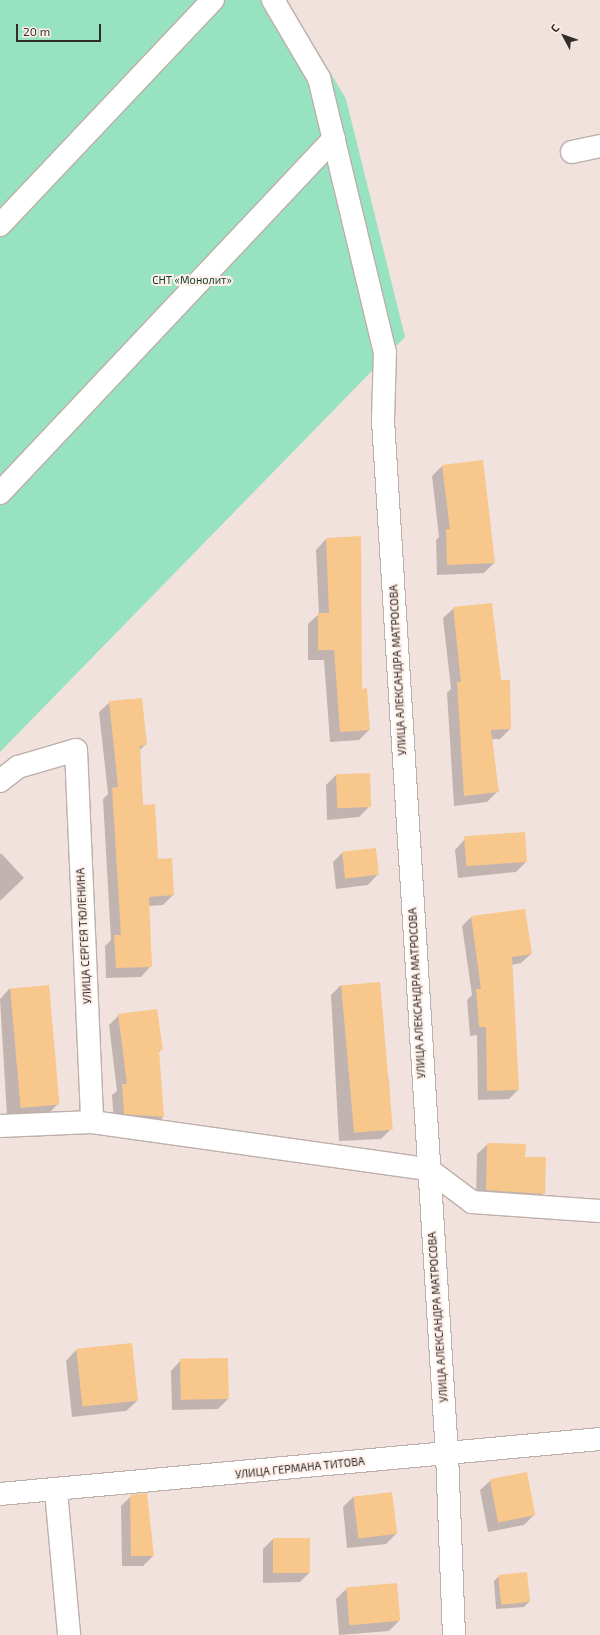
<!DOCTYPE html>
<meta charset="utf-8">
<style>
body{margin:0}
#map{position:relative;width:600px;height:1635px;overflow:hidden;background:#f2e2dd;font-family:"Exo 2",sans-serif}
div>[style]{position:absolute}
.green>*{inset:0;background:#97e2c0}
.shadow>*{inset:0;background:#0003}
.building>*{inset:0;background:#f7c78c;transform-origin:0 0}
.roads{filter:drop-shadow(1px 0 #bdafa9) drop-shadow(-1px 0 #bdafa9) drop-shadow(0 1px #bdafa9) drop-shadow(0 -1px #bdafa9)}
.minor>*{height:22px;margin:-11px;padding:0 11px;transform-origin:11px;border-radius:11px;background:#fff}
span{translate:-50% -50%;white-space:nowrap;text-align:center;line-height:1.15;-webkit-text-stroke:4px #fff0ea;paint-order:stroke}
.park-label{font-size:11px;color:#123f2e}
.street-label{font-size:11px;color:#322c2a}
.north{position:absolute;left:544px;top:16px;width:40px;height:40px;-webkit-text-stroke:3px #fff0ea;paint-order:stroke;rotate:311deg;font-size:11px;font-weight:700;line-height:16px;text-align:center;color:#322c2a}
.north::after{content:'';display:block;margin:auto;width:14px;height:18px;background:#322c2a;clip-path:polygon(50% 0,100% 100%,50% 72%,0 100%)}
.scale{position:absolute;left:16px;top:24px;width:85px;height:18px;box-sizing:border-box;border:2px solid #322c2a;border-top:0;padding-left:5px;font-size:12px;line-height:14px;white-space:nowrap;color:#322c2a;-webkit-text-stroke:3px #fff0ea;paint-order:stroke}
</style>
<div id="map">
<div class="green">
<div style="clip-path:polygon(0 0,287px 0,346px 99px,405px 337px,0 752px)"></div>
</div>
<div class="shadow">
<div style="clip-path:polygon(442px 466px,494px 563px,484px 573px,437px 575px,436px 540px,439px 537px,432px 476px)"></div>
<div style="clip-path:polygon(326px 539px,369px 730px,359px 740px,330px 742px,324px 660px,308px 660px,308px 624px,319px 614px,316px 550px)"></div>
<div style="clip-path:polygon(454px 608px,500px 682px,510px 729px,500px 739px,492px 739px,498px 791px,487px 802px,454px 806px,447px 693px,451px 689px,443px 618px)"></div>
<div style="clip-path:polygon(110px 702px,146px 744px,139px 751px,143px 806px,157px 860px,173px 895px,163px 905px,148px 906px,151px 966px,141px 977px,106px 978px,105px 946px,111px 940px,103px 799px,108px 794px,99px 712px)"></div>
<div style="clip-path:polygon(336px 775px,370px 806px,359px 817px,327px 820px,326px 785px)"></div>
<div style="clip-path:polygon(465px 839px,526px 862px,516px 872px,458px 878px,455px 850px)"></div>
<div style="clip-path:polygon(343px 852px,378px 874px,368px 885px,336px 889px,333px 862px)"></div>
<div style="clip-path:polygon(1px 853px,24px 878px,0 901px,0 855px)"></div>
<div style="clip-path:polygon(471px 917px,531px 954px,521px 963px,511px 965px,518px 1090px,509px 1099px,478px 1100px,477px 1035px,470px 1036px,467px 1000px,472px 995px,462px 926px)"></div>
<div style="clip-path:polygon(341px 985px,389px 1080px,391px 1129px,381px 1139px,339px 1141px,331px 995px)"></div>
<div style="clip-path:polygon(10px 988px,58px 1104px,48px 1114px,7px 1116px,0 999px)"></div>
<div style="clip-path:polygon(119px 1015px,162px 1049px,158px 1053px,163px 1117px,153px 1127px,114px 1124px,112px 1095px,117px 1091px,109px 1025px)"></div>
<div style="clip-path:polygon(488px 1144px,524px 1158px,544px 1193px,534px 1203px,476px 1200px,477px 1154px)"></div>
<div style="clip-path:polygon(76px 1350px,137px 1401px,126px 1411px,72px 1417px,66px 1361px)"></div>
<div style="clip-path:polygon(181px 1360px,228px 1399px,218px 1409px,172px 1410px,171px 1371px)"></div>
<div style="clip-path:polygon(491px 1480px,534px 1515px,524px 1525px,488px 1532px,480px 1490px)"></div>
<div style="clip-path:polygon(391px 1493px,396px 1534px,386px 1544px,347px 1548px,343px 1507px,353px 1497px)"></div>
<div style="clip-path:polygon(131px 1496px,153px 1556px,143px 1566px,122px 1566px,121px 1506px)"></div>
<div style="clip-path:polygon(273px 1539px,310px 1572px,300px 1582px,263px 1583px,263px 1549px)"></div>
<div style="clip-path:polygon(499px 1576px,529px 1602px,524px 1607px,496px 1609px,494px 1581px)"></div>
<div style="clip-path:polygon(346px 1589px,399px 1621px,389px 1631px,339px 1635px,336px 1599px)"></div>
</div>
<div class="building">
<div style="clip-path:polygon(483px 460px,495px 563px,447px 565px,446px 529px,450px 529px,442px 465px)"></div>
<div style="clip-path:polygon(361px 536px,362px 689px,367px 688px,370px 730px,340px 732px,334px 650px,318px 650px,318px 613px,329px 613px,326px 538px)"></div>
<div style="clip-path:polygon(492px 603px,501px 680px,510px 680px,511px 729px,491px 730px,499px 792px,464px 796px,457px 682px,461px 682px,453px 607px)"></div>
<div style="clip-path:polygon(142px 698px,147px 745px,140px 746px,143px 805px,155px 804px,158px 859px,172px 858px,174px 895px,149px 897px,152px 967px,116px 968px,114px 935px,121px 935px,112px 788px,118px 787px,109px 701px)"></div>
<div style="left:370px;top:773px;width:34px;height:34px;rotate:88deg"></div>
<div style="left:525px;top:832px;width:30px;height:61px;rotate:86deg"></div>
<div style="left:376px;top:848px;width:27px;height:34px;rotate:84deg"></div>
<div style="clip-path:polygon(525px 909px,532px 954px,512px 957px,519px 1090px,487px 1091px,486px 1027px,479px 1027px,476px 989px,481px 989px,471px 916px)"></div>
<div style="left:380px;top:982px;width:148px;height:39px;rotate:85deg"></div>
<div style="left:49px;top:985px;width:120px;height:39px;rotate:85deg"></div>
<div style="clip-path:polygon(157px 1009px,163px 1050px,159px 1050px,164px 1117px,124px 1114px,122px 1084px,127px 1084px,118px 1014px)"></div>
<div style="clip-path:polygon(487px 1143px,526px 1144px,525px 1157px,546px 1157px,545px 1194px,486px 1190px)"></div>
<div style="left:132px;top:1343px;width:58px;height:56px;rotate:84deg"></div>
<div style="left:228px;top:1358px;width:41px;height:48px;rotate:89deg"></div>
<div style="left:527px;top:1472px;width:44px;height:38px;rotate:79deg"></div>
<div style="left:392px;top:1492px;width:42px;height:39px;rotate:83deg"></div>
<div style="clip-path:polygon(147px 1493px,154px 1556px,131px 1556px,130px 1495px)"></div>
<div style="left:273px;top:1538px;width:37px;height:35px"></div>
<div style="left:527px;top:1572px;width:30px;height:29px;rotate:84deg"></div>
<div style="left:397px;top:1583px;width:38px;height:51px;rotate:85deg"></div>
</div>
<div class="roads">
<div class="minor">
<div style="left:273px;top:0;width:91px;rotate:59.5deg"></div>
<div style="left:319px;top:78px;width:282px;rotate:76.5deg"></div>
<div style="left:385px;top:352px;width:68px;rotate:91.7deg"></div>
<div style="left:383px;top:420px;width:1036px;rotate:86.46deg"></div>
<div style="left:447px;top:1454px;width:181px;rotate:87.8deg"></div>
<div style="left:572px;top:152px;width:29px;rotate:-12deg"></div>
<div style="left:0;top:225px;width:310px;rotate:-46.6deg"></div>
<div style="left:0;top:493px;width:487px;rotate:-46.7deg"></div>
<div style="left:0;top:781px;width:23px;rotate:-38deg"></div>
<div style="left:18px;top:767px;width:60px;rotate:-16.3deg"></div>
<div style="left:76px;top:750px;width:372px;rotate:87.5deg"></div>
<div style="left:0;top:1126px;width:92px;rotate:-2.5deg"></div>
<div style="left:92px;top:1122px;width:339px;rotate:8deg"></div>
<div style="left:428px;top:1169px;width:55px;rotate:36.9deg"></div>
<div style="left:472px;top:1202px;width:128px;rotate:4deg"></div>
<div style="left:56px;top:1491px;width:145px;rotate:84.8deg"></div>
<div style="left:0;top:1494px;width:603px;rotate:-5.24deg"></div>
</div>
</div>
<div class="park-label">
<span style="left:192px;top:280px">СНТ «Монолит»</span>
</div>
<div class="street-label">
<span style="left:398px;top:670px;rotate:-93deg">УЛИЦА АЛЕКСАНДРА МАТРОСОВА</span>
<span style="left:84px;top:936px;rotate:-93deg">УЛИЦА СЕРГЕЯ ТЮЛЕНИНА</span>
<span style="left:417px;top:993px;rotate:-93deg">УЛИЦА АЛЕКСАНДРА МАТРОСОВА</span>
<span style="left:438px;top:1317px;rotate:-94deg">УЛИЦА АЛЕКСАНДРА МАТРОСОВА</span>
<span style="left:300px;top:1468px;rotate:-6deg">УЛИЦА ГЕРМАНА ТИТОВА</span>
</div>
<div class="north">С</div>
<div class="scale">20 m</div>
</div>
